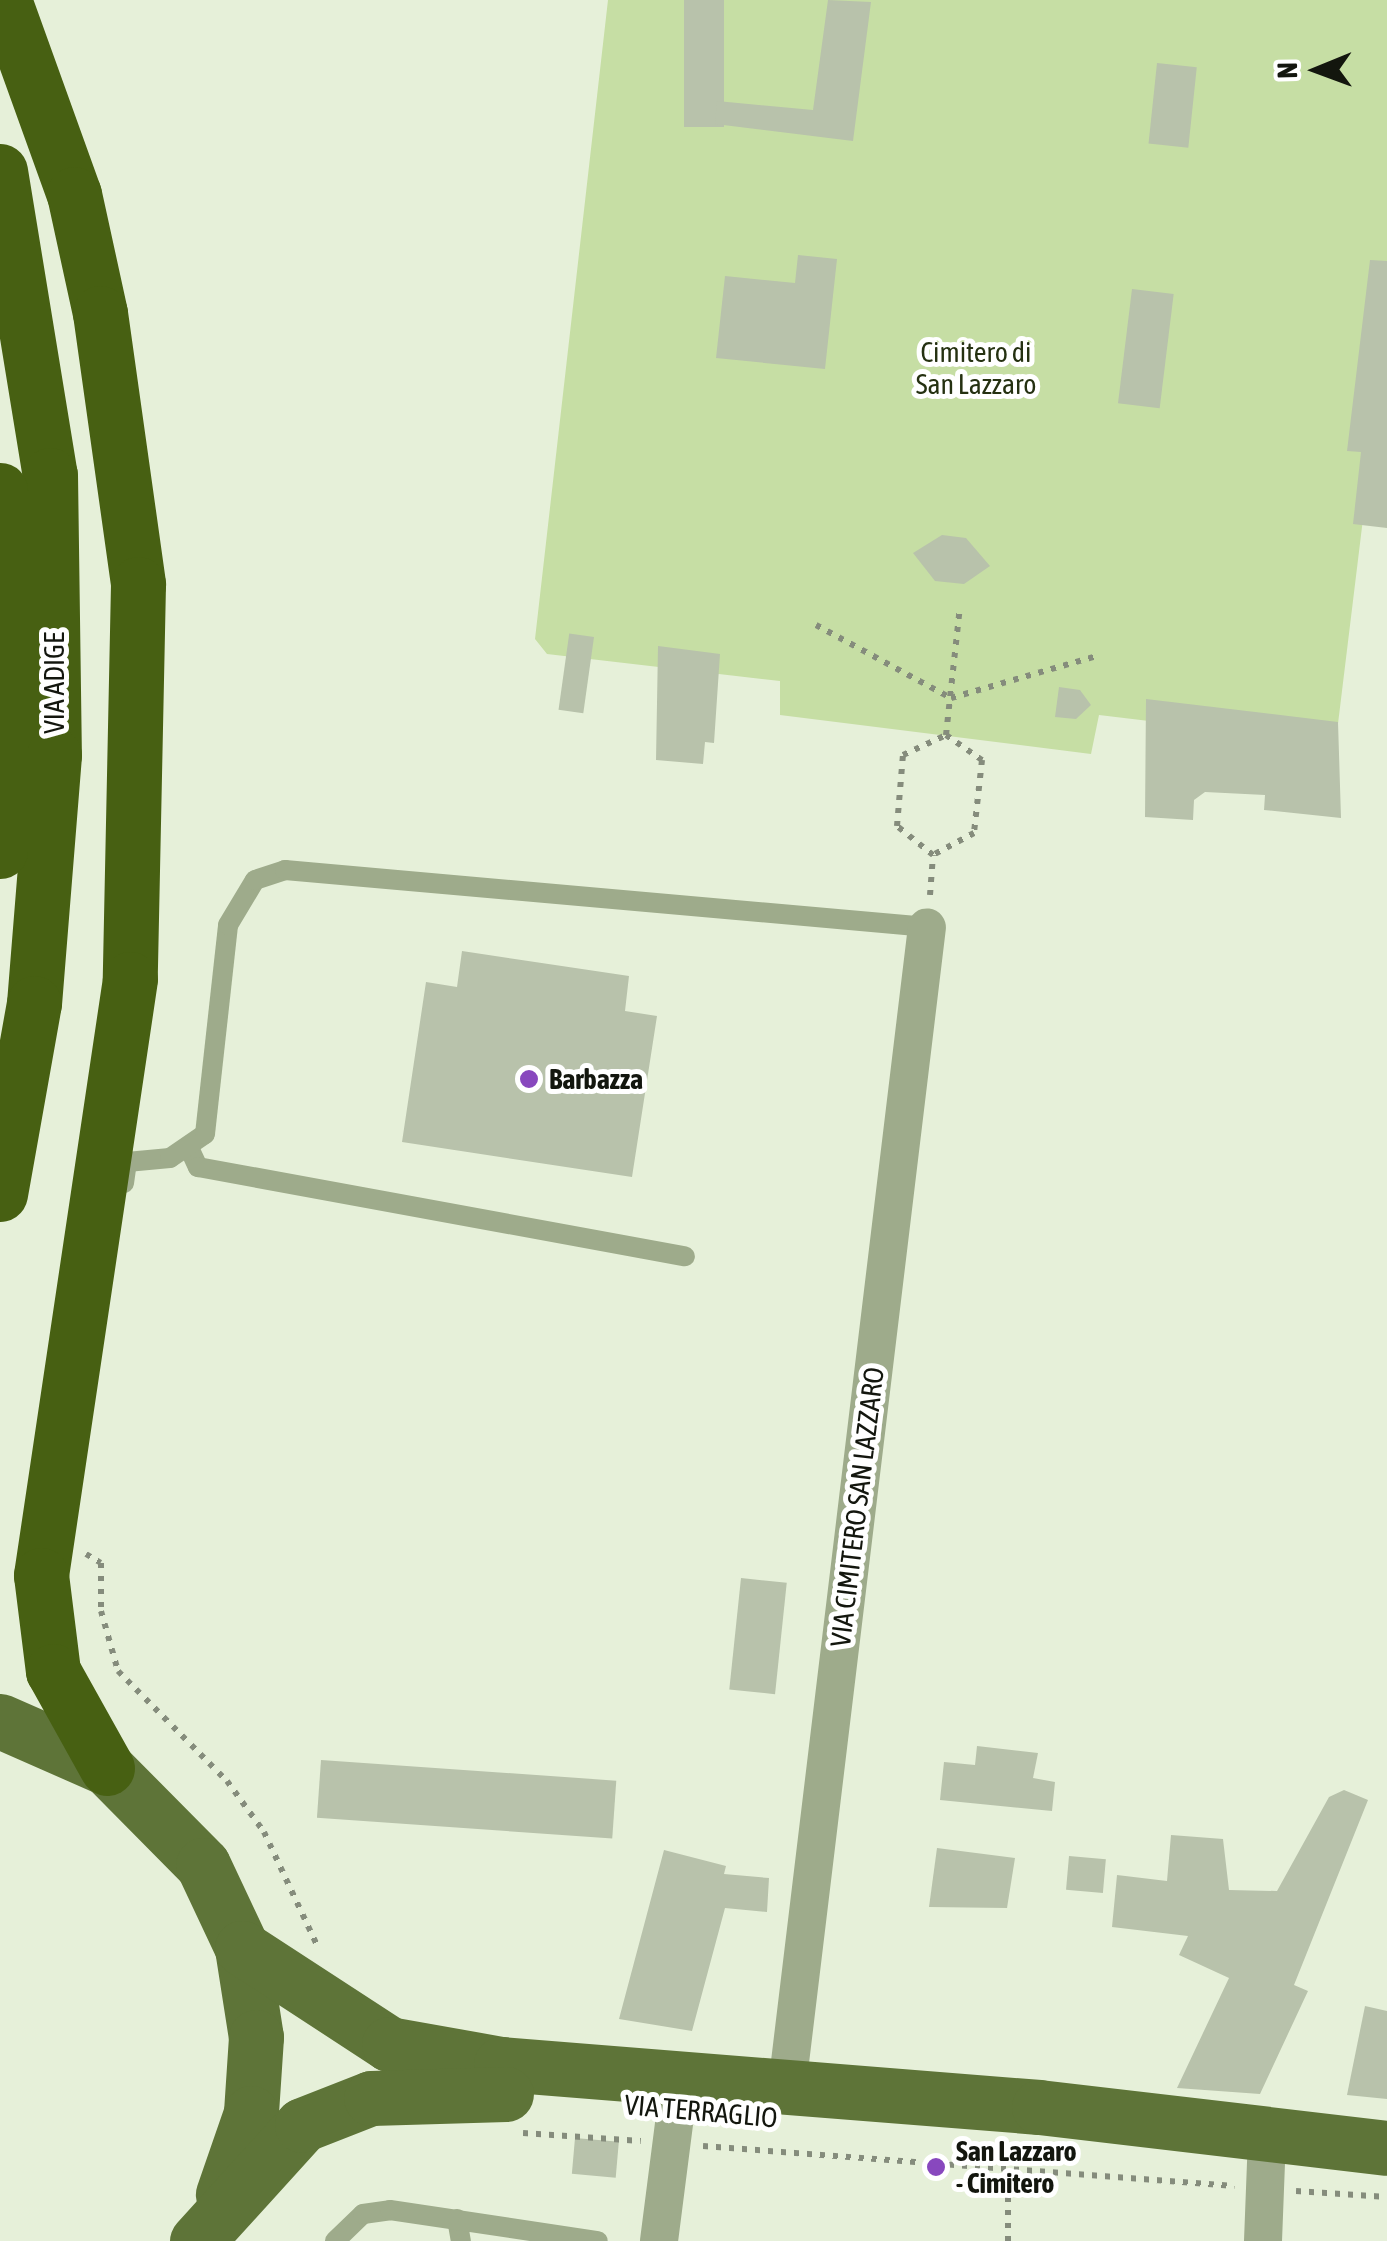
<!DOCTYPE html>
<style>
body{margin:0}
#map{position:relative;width:1387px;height:2241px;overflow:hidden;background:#e6f0d9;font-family:"Asap Condensed",sans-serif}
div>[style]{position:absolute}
.green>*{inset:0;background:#c6dea4}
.building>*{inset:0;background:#b8c2ab;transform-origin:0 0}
.path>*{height:6px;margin-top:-3px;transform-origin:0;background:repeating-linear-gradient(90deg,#858c7c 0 5px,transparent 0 13px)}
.lane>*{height:20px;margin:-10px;padding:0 10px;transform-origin:10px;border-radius:10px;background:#9eab8b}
.street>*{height:38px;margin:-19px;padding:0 19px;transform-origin:19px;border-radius:19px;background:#9eab8b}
.primary>*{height:55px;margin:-27.5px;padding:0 27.5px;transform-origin:27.5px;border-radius:27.5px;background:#5e7438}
.highway>*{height:55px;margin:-27.5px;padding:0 27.5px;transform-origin:27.5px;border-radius:27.5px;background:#476012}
.dots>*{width:28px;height:28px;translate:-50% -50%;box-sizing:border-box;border:5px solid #fff;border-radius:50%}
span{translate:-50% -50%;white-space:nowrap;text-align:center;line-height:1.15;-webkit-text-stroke:10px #fff;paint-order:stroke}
.park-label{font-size:28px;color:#253111}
.street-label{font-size:28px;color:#13160e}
.poi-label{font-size:28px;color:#13160e;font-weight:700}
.left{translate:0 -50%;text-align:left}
.north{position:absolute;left:1267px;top:20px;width:100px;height:100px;-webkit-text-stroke:8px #fff;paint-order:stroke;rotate:269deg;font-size:28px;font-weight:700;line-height:40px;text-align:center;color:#13160e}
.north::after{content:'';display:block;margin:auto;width:35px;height:45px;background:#13160e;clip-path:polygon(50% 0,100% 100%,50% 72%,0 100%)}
</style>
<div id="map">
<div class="green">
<div style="clip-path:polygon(608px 0,1387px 0,1387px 493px,1367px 486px,1337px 732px,1324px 742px,1099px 715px,1091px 754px,780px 715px,780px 681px,547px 654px,535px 639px)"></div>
</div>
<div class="building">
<div style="left:684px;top:0;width:40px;height:127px"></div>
<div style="clip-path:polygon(828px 0,871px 2px,853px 141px,715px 124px,717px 101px,813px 110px)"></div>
<div style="left:1157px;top:63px;width:40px;height:81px;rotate:6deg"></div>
<div style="clip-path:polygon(798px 255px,837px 259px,825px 369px,716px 358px,725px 276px,795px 283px)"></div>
<div style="clip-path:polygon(1370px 260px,1387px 261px,1387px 528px,1353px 524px,1361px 452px,1347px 451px)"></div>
<div style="left:1132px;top:289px;width:42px;height:115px;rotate:7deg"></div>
<div style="clip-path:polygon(942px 535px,966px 538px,990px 566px,964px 584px,935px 581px,913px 553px)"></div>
<div style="left:594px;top:637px;width:77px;height:25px;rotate:98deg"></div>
<div style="clip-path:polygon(658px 646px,720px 654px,714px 743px,705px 742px,703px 764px,656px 760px)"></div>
<div style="clip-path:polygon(1059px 687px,1080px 690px,1091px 705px,1076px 719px,1055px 717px)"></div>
<div style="clip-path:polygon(1146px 699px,1338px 722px,1341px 818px,1264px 810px,1265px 795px,1205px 792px,1194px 800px,1193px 820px,1145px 817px)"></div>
<div style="clip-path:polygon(462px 951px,629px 976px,625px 1011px,657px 1016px,632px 1177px,402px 1142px,426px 982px,457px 987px)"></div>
<div style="left:741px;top:1578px;width:46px;height:112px;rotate:6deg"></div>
<div style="clip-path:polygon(977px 1746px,1038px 1753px,1033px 1778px,1055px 1782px,1052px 1811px,940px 1800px,944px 1762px,975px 1765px)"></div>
<div style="left:321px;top:1760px;width:296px;height:58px;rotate:4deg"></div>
<div style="clip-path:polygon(1344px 1790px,1368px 1800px,1294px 1985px,1308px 1991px,1260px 2094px,1177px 2088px,1229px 1978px,1179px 1955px,1188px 1936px,1112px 1927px,1117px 1875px,1167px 1881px,1171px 1835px,1223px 1839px,1229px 1890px,1277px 1891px,1329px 1797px)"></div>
<div style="clip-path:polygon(937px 1848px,1015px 1858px,1007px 1908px,929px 1907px)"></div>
<div style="clip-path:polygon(664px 1850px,726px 1866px,724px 1874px,769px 1878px,767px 1912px,725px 1908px,692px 2031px,619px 2019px)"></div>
<div style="left:1069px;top:1856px;width:37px;height:34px;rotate:5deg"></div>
<div style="clip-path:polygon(1365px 2006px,1387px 2011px,1387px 2099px,1347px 2095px)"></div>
<div style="left:575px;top:2138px;width:44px;height:36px;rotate:5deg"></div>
</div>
<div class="path">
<div style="left:816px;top:625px;width:153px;rotate:28.4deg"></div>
<div style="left:951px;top:698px;width:155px;rotate:-16.1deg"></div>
<div style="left:946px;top:735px;width:129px;rotate:-83.8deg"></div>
<div style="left:930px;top:895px;width:40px;rotate:-85.7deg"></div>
<div style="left:933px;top:855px;width:46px;rotate:-141.1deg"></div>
<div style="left:897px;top:826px;width:71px;rotate:-85.2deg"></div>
<div style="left:903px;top:755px;width:47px;rotate:-24.9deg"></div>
<div style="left:946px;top:735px;width:44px;rotate:34.8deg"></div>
<div style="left:982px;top:760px;width:73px;rotate:96.3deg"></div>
<div style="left:974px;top:833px;width:47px;rotate:151.8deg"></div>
<div style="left:86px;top:1554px;width:17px;rotate:31deg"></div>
<div style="left:101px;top:1563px;width:48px;rotate:90deg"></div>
<div style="left:101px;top:1611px;width:62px;rotate:74.2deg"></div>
<div style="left:118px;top:1671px;width:155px;rotate:45.3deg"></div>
<div style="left:227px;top:1781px;width:63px;rotate:54deg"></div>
<div style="left:264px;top:1832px;width:125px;rotate:64.9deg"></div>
<div style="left:523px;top:2133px;width:118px;rotate:3.9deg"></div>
<div style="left:703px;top:2146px;width:533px;rotate:4.31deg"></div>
<div style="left:1296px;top:2191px;width:91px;rotate:3.8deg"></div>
<div style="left:1008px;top:2241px;width:59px;rotate:-90deg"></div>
</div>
<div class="lane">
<div style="left:190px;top:1150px;width:19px;rotate:65deg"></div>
<div style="left:198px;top:1167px;width:495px;rotate:10.4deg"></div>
<div style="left:124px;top:1183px;width:21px;rotate:-82deg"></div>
<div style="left:127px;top:1162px;width:43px;rotate:-5.3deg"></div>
<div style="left:170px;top:1158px;width:42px;rotate:-34.4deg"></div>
<div style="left:205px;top:1134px;width:210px;rotate:-83.7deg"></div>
<div style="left:228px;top:925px;width:52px;rotate:-59deg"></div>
<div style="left:255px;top:880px;width:32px;rotate:-18deg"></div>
<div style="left:285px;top:870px;width:645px;rotate:5.07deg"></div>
<div style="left:457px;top:2219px;width:22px;rotate:80deg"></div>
<div style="left:335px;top:2241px;width:39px;rotate:-44deg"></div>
<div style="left:363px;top:2214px;width:27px;rotate:-8deg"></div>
<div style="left:390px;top:2210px;width:210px;rotate:8.5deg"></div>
</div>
<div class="street">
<div style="left:787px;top:2087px;width:1168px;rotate:-83.12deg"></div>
<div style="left:659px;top:2241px;width:133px;rotate:-82.7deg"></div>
<div style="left:1263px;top:2241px;width:102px;rotate:-87.8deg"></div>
</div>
<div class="primary">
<div style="left:0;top:1721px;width:117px;rotate:23.7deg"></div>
<div style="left:107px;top:1768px;width:136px;rotate:45.3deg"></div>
<div style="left:203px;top:1865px;width:92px;rotate:64.8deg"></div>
<div style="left:242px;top:1948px;width:90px;rotate:81.1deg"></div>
<div style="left:256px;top:2037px;width:76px;rotate:93.8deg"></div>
<div style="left:251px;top:2113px;width:86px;rotate:109.1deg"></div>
<div style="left:242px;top:1948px;width:176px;rotate:33.1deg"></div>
<div style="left:389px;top:2044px;width:114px;rotate:10.1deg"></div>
<div style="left:501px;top:2064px;width:540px;rotate:4.57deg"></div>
<div style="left:1039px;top:2107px;width:350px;rotate:6.7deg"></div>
<div style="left:197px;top:2241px;width:156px;rotate:-47.8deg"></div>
<div style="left:302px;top:2125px;width:74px;rotate:-21.4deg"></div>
<div style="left:371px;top:2098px;width:135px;rotate:-1.7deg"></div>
</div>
<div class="highway">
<div style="left:4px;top:0;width:206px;rotate:70.2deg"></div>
<div style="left:74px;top:194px;width:122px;rotate:77.7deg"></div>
<div style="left:100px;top:313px;width:274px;rotate:82deg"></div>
<div style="left:138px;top:584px;width:395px;rotate:91.2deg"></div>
<div style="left:130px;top:979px;width:603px;rotate:98.49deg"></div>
<div style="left:41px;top:1575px;width:97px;rotate:82.9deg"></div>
<div style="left:53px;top:1671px;width:111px;rotate:60.9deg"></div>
<div style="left:0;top:171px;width:308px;rotate:80.7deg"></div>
<div style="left:50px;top:475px;width:280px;rotate:89.2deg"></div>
<div style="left:54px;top:755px;width:249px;rotate:94.6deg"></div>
<div style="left:34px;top:1003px;width:194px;rotate:100.1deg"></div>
<div style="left:0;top:490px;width:361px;rotate:90deg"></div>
</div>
<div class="dots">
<div style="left:529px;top:1079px;background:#8848be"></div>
<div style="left:936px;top:2167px;background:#8848be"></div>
</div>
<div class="park-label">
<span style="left:976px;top:368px">Cimitero di<br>San Lazzaro</span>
</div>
<div class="street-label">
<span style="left:54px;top:683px;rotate:-90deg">VIA ADIGE</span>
<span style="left:857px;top:1507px;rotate:-83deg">VIA CIMITERO SAN LAZZARO</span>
<span style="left:701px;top:2111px;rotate:5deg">VIA TERRAGLIO</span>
</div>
<div class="poi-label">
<span class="left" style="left:549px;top:1079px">Barbazza</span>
<span class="left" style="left:956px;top:2167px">San Lazzaro<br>- Cimitero</span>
</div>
<div class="north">N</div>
</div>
